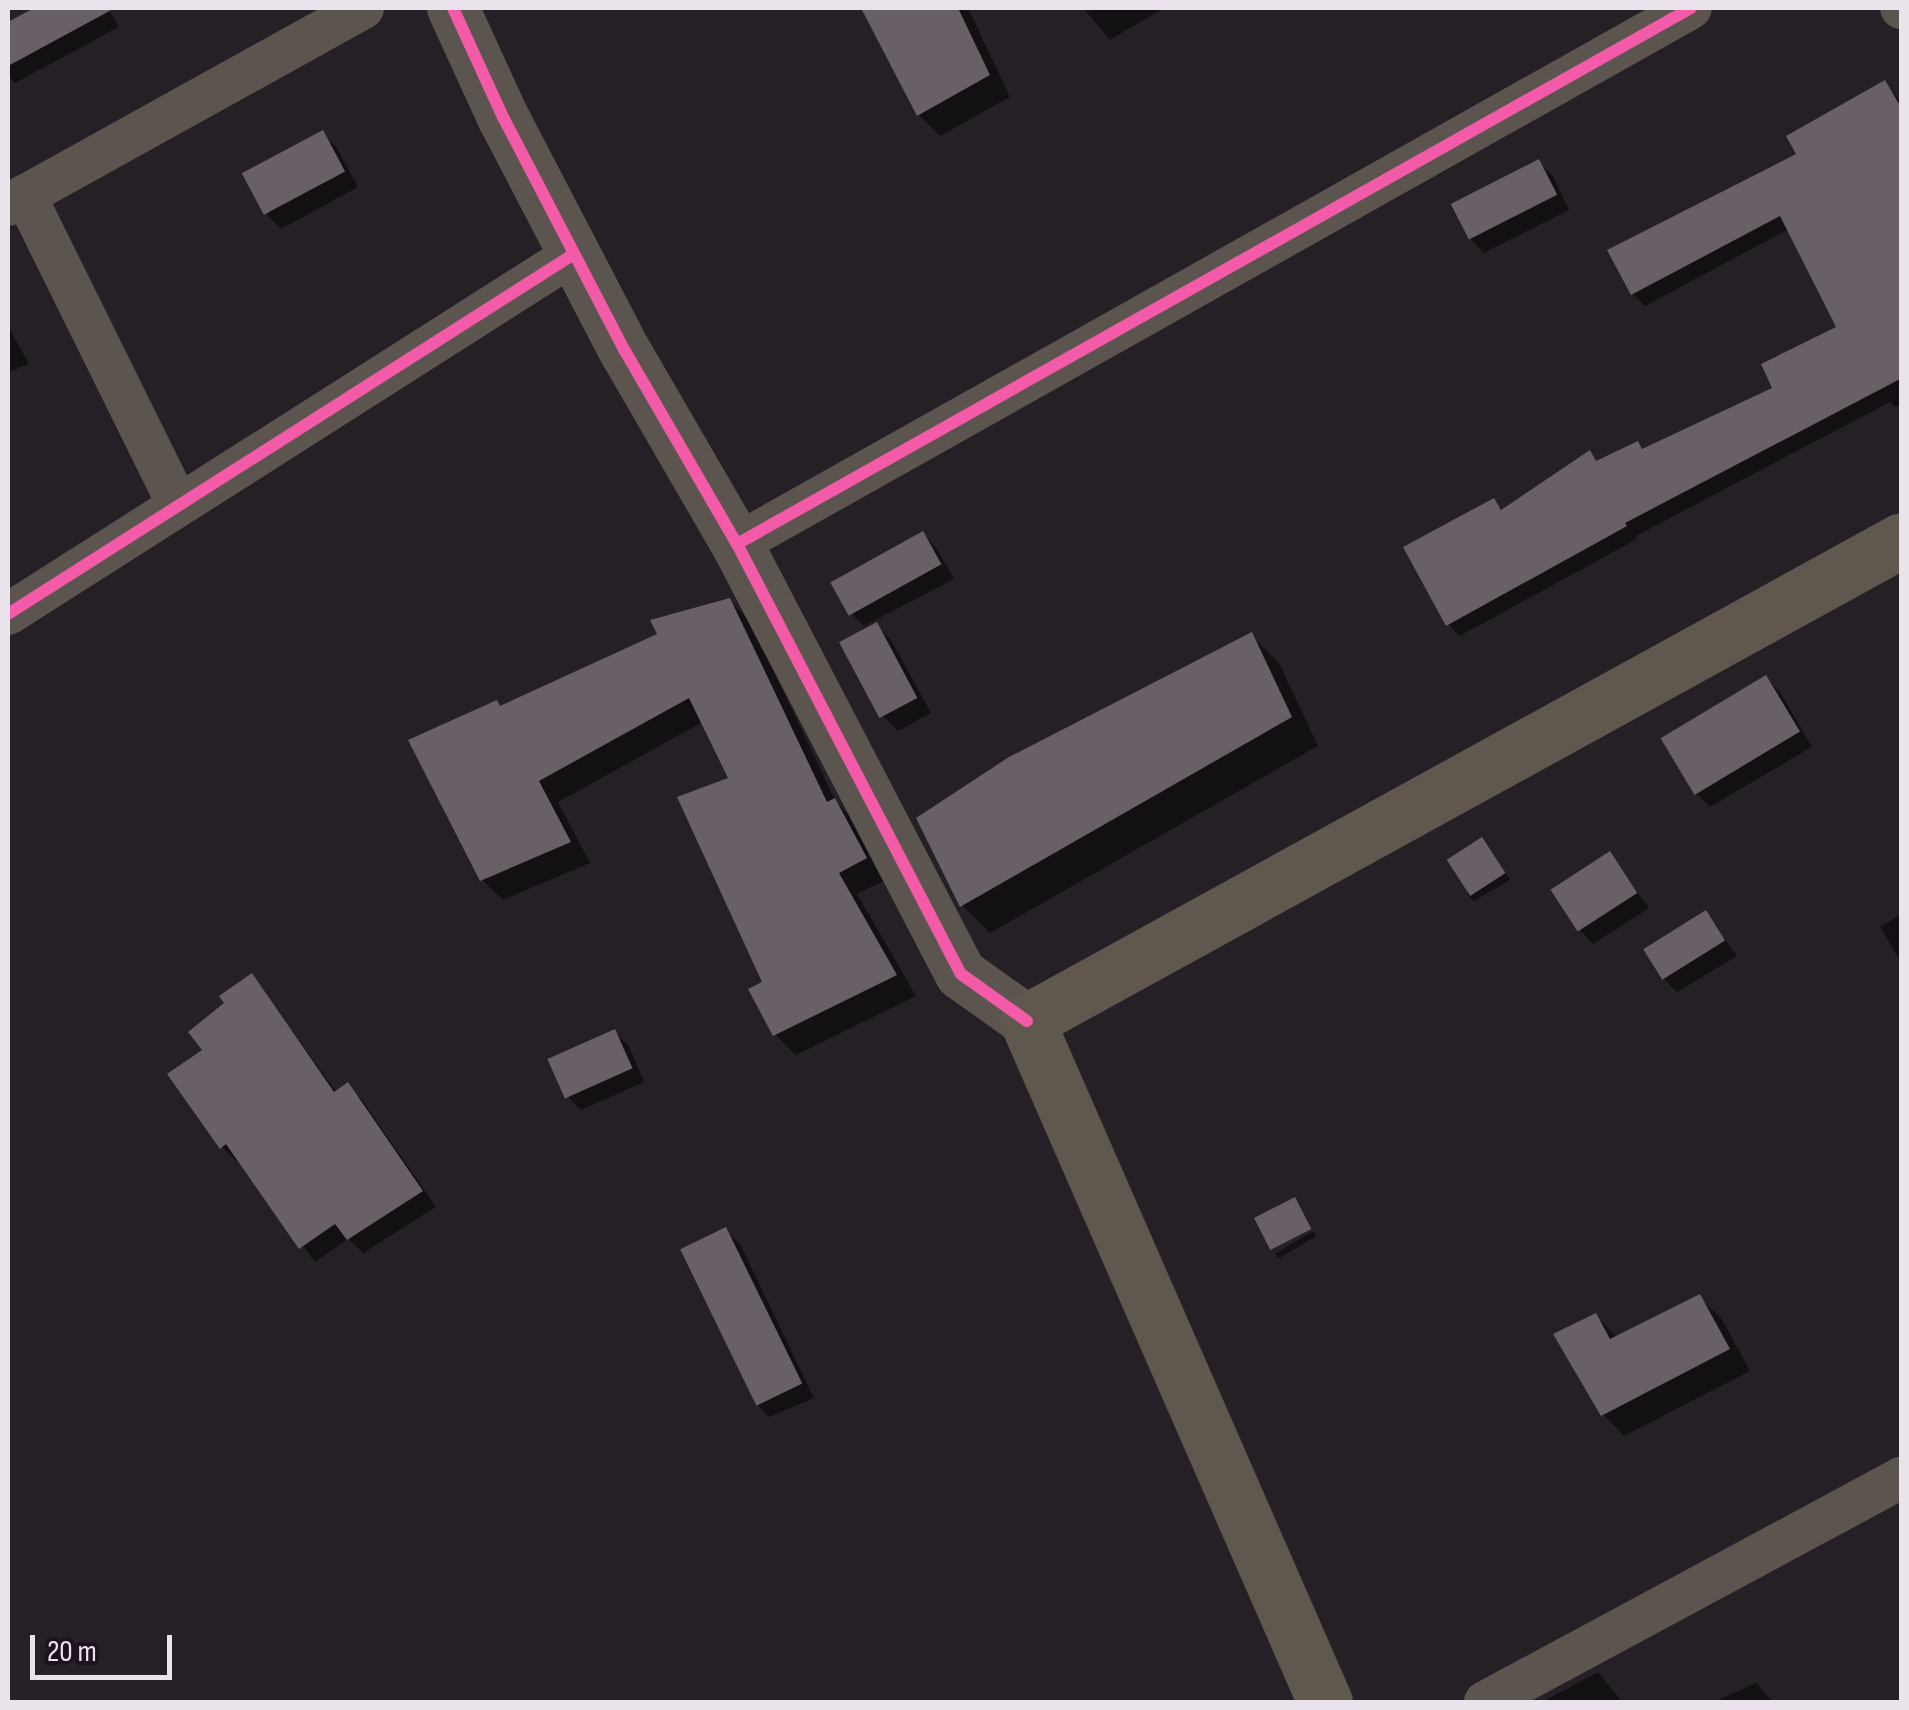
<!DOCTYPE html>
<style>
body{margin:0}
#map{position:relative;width:1909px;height:1710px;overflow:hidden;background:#251f26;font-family:"Sofia Sans Condensed",sans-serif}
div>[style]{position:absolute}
.shadow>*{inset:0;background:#0007;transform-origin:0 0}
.building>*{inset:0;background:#696067;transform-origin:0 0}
.minor>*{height:42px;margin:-21px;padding:0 21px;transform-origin:21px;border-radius:21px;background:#5c544e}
.tertiary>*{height:52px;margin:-26px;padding:0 26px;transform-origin:26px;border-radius:26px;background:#5c544e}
.secondary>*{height:55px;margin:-27.5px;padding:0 27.5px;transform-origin:27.5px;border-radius:27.5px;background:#60574f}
.cycleway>*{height:12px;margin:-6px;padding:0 6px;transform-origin:6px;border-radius:6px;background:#f35aa7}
span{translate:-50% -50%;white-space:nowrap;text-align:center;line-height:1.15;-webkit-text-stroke:10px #1d131f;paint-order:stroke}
.frame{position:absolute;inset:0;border:10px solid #ebe3ec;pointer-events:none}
.scale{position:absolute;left:30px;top:1635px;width:142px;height:45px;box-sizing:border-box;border:5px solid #ebe3ec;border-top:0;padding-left:12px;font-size:30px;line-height:35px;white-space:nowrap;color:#ebe3ec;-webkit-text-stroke:8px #1d131f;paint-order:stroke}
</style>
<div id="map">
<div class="shadow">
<div style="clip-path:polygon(39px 8px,108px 8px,119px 27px,15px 83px,8px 75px,8px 24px)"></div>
<div style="clip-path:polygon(864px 8px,968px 8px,1010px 97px,940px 136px,919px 115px)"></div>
<div style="clip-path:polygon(1083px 8px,1164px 8px,1110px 40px)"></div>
<div style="clip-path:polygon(1885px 83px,1902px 103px,1902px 404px,1895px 407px,1890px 402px,1636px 536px,1637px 539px,1460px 636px,1448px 624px,1494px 501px,1504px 511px,1589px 454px,1598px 463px,1638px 444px,1645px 450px,1776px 389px,1839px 328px,1789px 229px,1645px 306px,1633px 294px)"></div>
<div style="clip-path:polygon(322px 133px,337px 148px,358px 187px,281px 229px,267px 215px)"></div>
<div style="clip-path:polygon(1538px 162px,1553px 176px,1569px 210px,1484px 253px,1470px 238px)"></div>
<div style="clip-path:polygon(8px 326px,29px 364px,8px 372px)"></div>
<div style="clip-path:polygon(923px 534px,937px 549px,954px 579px,864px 626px,849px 612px)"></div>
<div style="clip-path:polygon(729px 600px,750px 621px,836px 802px,856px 822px,886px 880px,857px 894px,916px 996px,796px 1055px,775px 1034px,732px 780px,703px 722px,558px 802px,590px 863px,503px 900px,482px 880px,501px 708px)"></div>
<div style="clip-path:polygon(877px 625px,891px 640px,931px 713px,898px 731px,884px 717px)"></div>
<div style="clip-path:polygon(1251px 635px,1279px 663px,1318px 746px,990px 933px,962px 905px)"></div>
<div style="clip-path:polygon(1766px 678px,1780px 692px,1812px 747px,1710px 807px,1696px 793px)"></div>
<div style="clip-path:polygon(1488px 847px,1510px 880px,1474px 901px,1467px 894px)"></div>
<div style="clip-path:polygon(1609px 854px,1649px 908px,1593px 944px,1579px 929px)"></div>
<div style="clip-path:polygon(1706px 913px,1737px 956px,1677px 992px,1663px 978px)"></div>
<div style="clip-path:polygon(1902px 914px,1902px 964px,1880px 927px)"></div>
<div style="clip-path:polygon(252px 976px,337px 1093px,348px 1086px,362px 1100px,436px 1207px,363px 1253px,348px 1239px,315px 1262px,240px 1159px,236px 1161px,222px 1147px,205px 1050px,228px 1004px)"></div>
<div style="clip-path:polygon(614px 1032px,629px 1046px,644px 1082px,581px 1110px,567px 1096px)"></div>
<div style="clip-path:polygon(725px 1230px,740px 1244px,814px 1398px,769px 1417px,754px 1402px)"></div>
<div style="left:1313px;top:1231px;width:6px;height:44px;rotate:59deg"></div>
<div style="clip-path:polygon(1699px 1297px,1721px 1318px,1750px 1371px,1624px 1436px,1603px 1414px,1596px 1316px,1618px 1338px)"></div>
<div style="clip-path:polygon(1598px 1672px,1622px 1702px,1542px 1702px)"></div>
<div style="clip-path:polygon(1756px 1683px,1773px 1702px,1714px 1702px)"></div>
</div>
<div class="building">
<div style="clip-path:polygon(34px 8px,115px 8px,8px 66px,8px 22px)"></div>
<div style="clip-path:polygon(861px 8px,958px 8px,990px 75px,917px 116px)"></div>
<div style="clip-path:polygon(1885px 80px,1902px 109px,1902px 378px,1625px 523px,1627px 526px,1446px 626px,1403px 547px,1494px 498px,1501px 510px,1590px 450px,1596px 461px,1638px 441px,1642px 449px,1772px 388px,1761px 364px,1836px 327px,1780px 216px,1631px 295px,1607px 250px,1796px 154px,1786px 136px)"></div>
<div style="left:323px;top:130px;width:47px;height:92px;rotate:62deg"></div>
<div style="left:1539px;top:159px;width:40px;height:99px;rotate:63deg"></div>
<div style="left:923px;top:531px;width:38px;height:106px;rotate:61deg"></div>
<div style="clip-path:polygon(730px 598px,827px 802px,835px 798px,867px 858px,839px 873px,897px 975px,773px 1036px,748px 989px,762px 982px,677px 797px,728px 778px,689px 698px,539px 781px,571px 842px,480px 881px,408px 740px,497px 700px,500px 706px,657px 634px,650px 620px)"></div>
<div style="left:877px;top:622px;width:86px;height:43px;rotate:62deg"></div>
<div style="clip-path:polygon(1252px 632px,1292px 717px,960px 907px,916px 818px,1009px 757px)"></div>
<div style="left:1766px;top:675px;width:66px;height:123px;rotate:59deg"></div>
<div style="left:1482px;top:837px;width:43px;height:42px;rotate:57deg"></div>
<div style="left:1610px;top:851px;width:50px;height:71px;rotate:57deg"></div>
<div style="left:1706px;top:910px;width:36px;height:74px;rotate:58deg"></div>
<div style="clip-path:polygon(252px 973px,334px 1092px,348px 1082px,423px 1191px,347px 1240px,335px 1224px,299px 1249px,226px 1144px,220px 1149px,167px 1074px,202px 1050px,188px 1032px,224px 1003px,219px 996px)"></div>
<div style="left:615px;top:1029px;width:43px;height:74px;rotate:66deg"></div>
<div style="left:1295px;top:1197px;width:36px;height:46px;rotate:63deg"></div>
<div style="left:726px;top:1227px;width:174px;height:51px;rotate:64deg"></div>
<div style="clip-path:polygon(1700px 1294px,1730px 1349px,1601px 1416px,1553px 1334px,1596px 1313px,1610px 1339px)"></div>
</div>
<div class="minor">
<div style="left:1901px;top:8px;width:1px"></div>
<div style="left:25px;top:195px;width:345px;rotate:63.7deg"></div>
<div style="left:8px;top:205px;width:406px;rotate:-29deg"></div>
<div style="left:737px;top:544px;width:1094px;rotate:-29.33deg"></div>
<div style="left:8px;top:614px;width:671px;rotate:-32.46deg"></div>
<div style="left:1485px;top:1702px;width:474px;rotate:-28.3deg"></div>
</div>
<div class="tertiary">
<div style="left:453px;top:8px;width:120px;rotate:65.4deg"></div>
<div style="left:503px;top:117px;width:264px;rotate:62.5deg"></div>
<div style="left:625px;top:351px;width:223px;rotate:59.9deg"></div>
<div style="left:737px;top:544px;width:485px;rotate:62.5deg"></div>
<div style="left:961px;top:974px;width:81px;rotate:35.5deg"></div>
</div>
<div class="secondary">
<div style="left:1325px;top:1702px;width:743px;rotate:-113.63deg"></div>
<div style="left:1027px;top:1021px;width:998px;rotate:-28.8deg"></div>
</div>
<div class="cycleway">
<div style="left:453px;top:8px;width:120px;rotate:65.4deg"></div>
<div style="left:503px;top:117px;width:264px;rotate:62.5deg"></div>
<div style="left:625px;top:351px;width:223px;rotate:59.9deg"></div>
<div style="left:737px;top:544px;width:485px;rotate:62.5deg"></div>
<div style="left:961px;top:974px;width:81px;rotate:35.5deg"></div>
<div style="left:737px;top:544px;width:1094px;rotate:-29.33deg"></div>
<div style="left:8px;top:614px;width:671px;rotate:-32.46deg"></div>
</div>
<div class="frame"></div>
<div class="scale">20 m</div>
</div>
